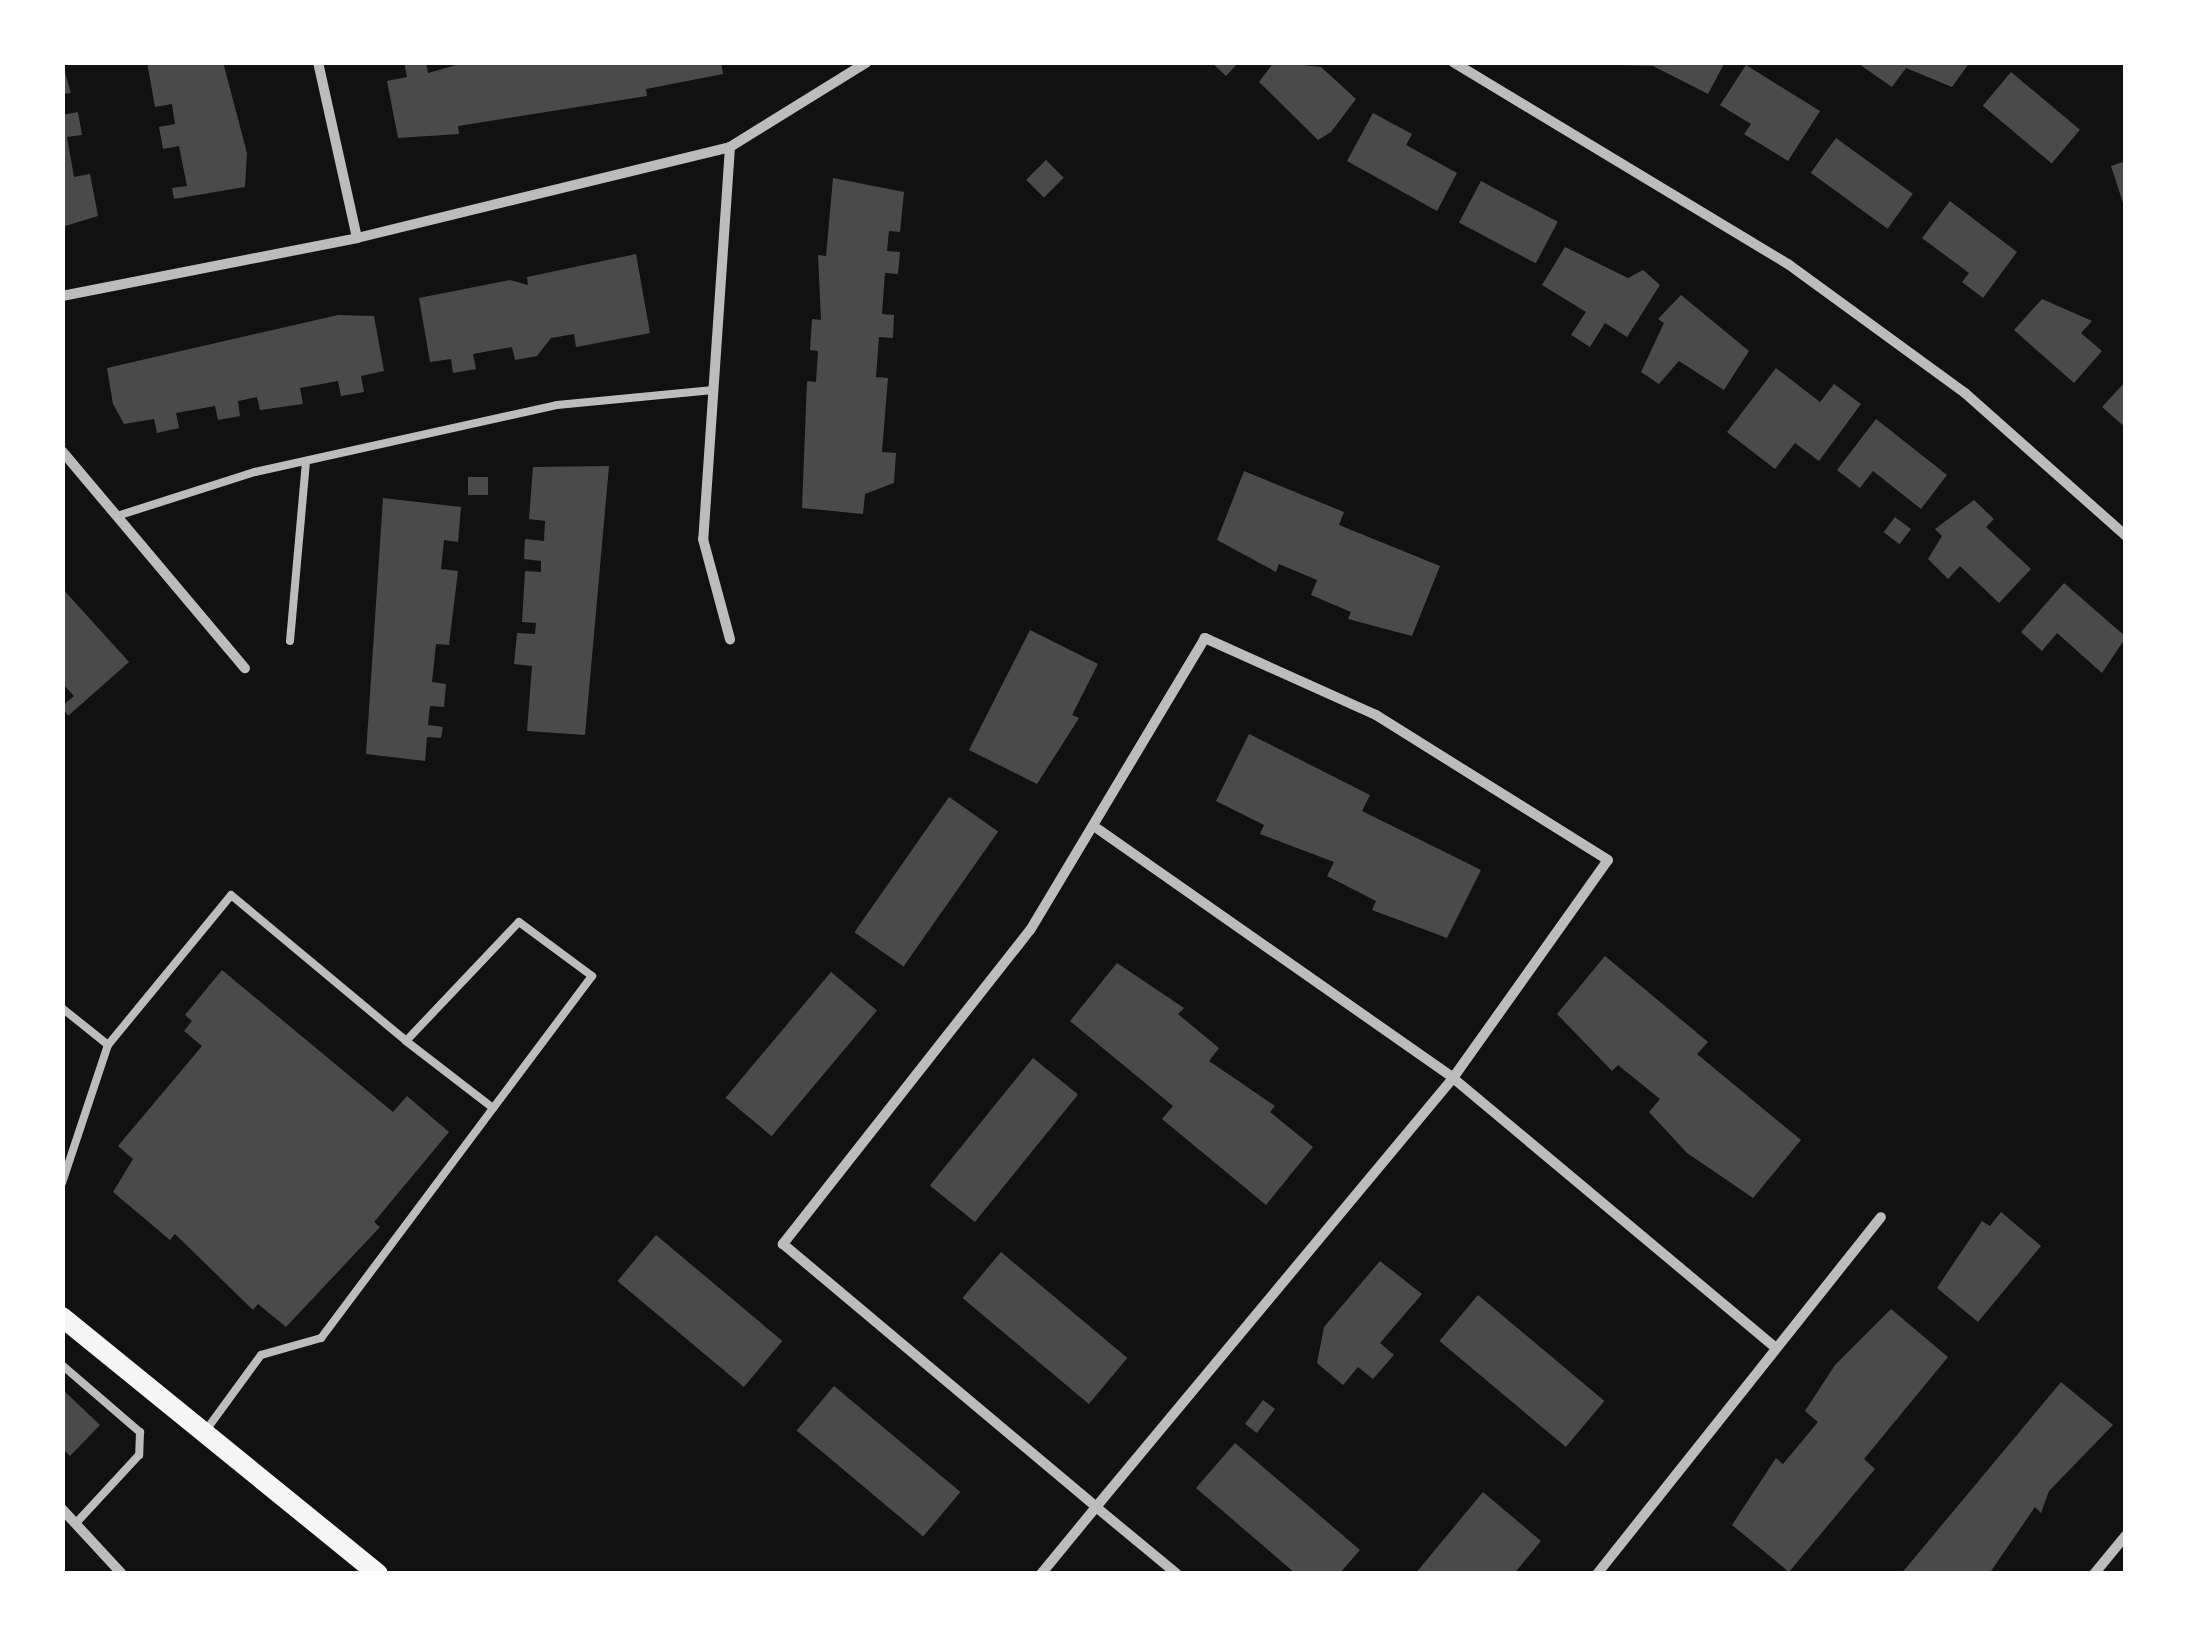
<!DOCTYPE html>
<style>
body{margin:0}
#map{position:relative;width:2188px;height:1636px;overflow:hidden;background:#111;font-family:"Space Grotesk",sans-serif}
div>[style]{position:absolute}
.building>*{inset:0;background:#4a4a4a;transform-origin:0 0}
.service>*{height:8px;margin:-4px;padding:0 4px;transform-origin:4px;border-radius:4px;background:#bcbcbc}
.minor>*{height:10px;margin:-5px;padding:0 5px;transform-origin:5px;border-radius:5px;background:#bcbcbc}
.secondary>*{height:20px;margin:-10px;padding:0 10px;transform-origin:10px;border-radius:10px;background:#f5f5f5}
span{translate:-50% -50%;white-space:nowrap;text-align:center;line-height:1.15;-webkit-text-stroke:8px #fff;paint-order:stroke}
.frame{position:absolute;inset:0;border:65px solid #fff;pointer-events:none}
</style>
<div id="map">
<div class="building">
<div style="clip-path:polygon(62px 62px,71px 93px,62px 94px)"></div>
<div style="clip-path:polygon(147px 62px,223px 62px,247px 153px,245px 187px,174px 199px,172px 188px,187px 186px,179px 146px,163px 149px,159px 127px,175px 124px,172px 104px,155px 107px)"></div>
<div style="clip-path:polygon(404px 62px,426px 62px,428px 73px,467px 62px,721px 62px,723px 74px,646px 89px,647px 96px,458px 126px,459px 134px,398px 138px,387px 81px,407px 77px)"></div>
<div style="clip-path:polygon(1211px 62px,1239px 62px,1226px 76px)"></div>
<div style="clip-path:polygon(1274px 62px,1321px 67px,1356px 99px,1331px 132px,1318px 140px,1259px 82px)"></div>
<div style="clip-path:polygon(1725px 62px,1708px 94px,1653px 66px,1620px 65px)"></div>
<div style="clip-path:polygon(1856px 62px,1970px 62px,1952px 87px,1906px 68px,1892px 87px)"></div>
<div style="clip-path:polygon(1746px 65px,1820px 111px,1788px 161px,1744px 134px,1751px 124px,1720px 105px)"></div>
<div style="left:2011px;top:72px;width:90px;height:44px;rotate:40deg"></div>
<div style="clip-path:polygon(78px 112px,82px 135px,67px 137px,74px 177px,90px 174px,98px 216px,62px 227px,62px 115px)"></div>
<div style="clip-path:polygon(1373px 113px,1412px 134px,1406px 145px,1457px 173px,1437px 211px,1347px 161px)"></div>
<div style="left:1836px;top:138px;width:95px;height:43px;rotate:36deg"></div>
<div style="left:1046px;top:160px;width:25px;height:28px;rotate:45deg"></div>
<div style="clip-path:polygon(2126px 161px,2126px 209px,2125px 209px,2111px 166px)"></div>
<div style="clip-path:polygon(833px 178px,904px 192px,900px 232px,889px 231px,887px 251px,900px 252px,898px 274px,885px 273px,882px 314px,894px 315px,893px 338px,879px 337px,876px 377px,888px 378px,882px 452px,896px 453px,894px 483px,865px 494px,863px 514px,802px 508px,807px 381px,816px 382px,818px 351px,810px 350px,812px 319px,821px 320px,818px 255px,826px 256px)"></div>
<div style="left:1481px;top:181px;width:87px;height:47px;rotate:28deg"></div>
<div style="clip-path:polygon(1950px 201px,2017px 252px,1983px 298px,1962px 282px,1969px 273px,1922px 238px)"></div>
<div style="clip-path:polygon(1565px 247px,1628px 278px,1643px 270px,1660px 285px,1627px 337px,1605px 323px,1590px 347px,1571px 335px,1586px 312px,1542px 285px)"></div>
<div style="clip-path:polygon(636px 254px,650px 333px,576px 347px,574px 334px,551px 338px,537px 356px,515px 360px,512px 347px,473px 354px,476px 369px,453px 373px,451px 359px,430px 362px,419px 298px,510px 280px,528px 285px,527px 277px)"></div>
<div style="clip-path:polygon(1681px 295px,1749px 351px,1724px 390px,1679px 361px,1659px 384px,1641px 372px,1664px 323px,1658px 319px)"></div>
<div style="clip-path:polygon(2042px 299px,2092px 321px,2081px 333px,2102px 351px,2074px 383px,2014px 330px)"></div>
<div style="clip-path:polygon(338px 315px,374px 316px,384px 371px,361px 376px,364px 392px,341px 396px,338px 381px,300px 388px,303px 404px,260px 410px,257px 397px,238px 401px,240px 416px,218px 420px,215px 406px,176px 413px,179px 428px,157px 433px,154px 419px,124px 424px,113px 404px,107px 368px)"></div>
<div style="clip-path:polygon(1776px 368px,1820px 402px,1834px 384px,1861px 404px,1819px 461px,1795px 443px,1775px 469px,1727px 432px)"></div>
<div style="clip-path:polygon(2126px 381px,2126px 428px,2102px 407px)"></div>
<div style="clip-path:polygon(1876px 419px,1947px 475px,1921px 509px,1873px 471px,1860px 488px,1837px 470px)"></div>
<div style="clip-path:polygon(609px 466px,585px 735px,527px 731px,532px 666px,514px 664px,517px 633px,535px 634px,536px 623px,522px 622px,525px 571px,541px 572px,541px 561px,524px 559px,525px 539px,544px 541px,545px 521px,529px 519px,533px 467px)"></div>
<div style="clip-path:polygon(1244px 471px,1344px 512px,1339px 525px,1440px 566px,1412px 636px,1348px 619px,1351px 612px,1311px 595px,1317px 580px,1279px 564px,1276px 572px,1217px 540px)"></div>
<div style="left:468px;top:477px;width:20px;height:18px"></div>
<div style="clip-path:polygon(383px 498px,461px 507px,458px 542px,444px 540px,441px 569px,458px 571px,449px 645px,436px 644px,432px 682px,446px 684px,444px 707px,430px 706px,428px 725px,443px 727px,441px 738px,427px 737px,425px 761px,366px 754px)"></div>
<div style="clip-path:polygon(1974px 500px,1994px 519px,1986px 527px,2031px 569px,1999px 603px,1960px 566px,1948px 579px,1928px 559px,1942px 536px,1935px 529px)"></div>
<div style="left:1895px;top:517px;width:20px;height:19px;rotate:37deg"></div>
<div style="clip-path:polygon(2064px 583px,2126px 637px,2102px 673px,2057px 633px,2042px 651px,2021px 632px)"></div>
<div style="clip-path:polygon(62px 588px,129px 662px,68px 716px,62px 706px,74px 696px,62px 683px)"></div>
<div style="clip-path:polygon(1030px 630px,1098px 664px,1072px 715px,1079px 718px,1037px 784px,969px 750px)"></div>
<div style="clip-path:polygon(1249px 734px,1370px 795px,1362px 811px,1481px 870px,1447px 938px,1372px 910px,1376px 901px,1327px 876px,1334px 862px,1260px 834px,1264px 825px,1216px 801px)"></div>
<div style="left:949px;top:797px;width:60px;height:165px;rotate:35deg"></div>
<div style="clip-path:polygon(1605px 956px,1708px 1042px,1697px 1054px,1801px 1140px,1753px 1198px,1687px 1153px,1649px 1112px,1660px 1099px,1618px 1065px,1612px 1071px,1557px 1014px)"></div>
<div style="clip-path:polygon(1117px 963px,1184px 1008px,1178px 1014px,1219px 1048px,1209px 1061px,1275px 1106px,1270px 1112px,1313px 1147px,1266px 1205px,1162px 1119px,1173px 1106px,1070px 1021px)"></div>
<div style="clip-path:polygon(222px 970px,393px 1112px,407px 1096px,449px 1132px,374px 1222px,380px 1227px,286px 1327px,258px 1304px,253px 1310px,175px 1234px,170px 1240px,113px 1192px,133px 1159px,118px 1146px,202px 1046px,184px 1031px,192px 1021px,185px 1015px)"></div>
<div style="left:831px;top:972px;width:60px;height:164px;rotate:40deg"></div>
<div style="left:1033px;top:1058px;width:58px;height:164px;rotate:39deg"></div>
<div style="clip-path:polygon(2001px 1212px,2041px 1246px,1978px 1322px,1937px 1288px,1982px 1221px,1990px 1226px)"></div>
<div style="left:656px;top:1235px;width:165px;height:60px;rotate:40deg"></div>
<div style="left:1001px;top:1252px;width:165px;height:60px;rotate:40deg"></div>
<div style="clip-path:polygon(1380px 1261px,1422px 1294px,1380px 1343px,1394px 1355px,1373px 1379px,1358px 1367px,1343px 1385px,1317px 1363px,1324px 1327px)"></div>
<div style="left:1478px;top:1295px;width:165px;height:60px;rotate:40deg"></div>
<div style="clip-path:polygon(1891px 1309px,1948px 1357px,1864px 1459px,1875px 1469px,1789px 1572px,1732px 1525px,1776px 1458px,1783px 1464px,1818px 1422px,1805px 1411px,1835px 1365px)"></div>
<div style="clip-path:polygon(2061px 1382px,2113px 1425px,2049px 1491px,2041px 1513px,2035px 1507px,1989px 1574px,1901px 1574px)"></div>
<div style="left:834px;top:1386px;width:165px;height:58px;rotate:40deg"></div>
<div style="clip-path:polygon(62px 1389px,100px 1425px,70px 1456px,62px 1448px)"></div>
<div style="left:1263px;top:1400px;width:15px;height:30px;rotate:37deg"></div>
<div style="clip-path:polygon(1235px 1443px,1360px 1550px,1339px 1574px,1296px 1574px,1196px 1488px)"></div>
<div style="clip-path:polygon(1483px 1492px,1541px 1541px,1514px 1574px,1415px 1574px)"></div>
</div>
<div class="service">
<div style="left:117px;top:516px;width:145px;rotate:-17.7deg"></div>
<div style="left:255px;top:472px;width:309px;rotate:-12.5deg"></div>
<div style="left:557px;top:405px;width:157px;rotate:-5.5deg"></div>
<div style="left:290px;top:641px;width:180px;rotate:-84.9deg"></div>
<div style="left:62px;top:1008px;width:59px;rotate:38.8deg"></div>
<div style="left:406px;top:1041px;width:110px;rotate:37.6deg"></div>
<div style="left:62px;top:1183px;width:145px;rotate:-71.6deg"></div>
<div style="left:108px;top:1045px;width:194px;rotate:-50.6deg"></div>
<div style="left:231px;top:895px;width:228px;rotate:39.8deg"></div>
<div style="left:406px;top:1041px;width:164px;rotate:-46.5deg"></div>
<div style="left:519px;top:922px;width:91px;rotate:36.5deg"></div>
<div style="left:592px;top:976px;width:452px;rotate:126.8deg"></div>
<div style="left:321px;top:1338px;width:62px;rotate:164.2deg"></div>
<div style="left:261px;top:1355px;width:97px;rotate:126.2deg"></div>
<div style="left:62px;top:1365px;width:103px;rotate:40.7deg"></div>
<div style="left:140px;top:1432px;width:23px;rotate:92deg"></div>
<div style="left:139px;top:1455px;width:93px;rotate:132.8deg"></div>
</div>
<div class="minor">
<div style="left:318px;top:62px;width:180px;rotate:77.5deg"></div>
<div style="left:1453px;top:62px;width:391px;rotate:31.1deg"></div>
<div style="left:1788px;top:264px;width:219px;rotate:36.1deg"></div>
<div style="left:1965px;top:393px;width:215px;rotate:41.6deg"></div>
<div style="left:730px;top:147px;width:393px;rotate:93.9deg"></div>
<div style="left:703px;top:539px;width:104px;rotate:74.9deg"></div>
<div style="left:62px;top:296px;width:301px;rotate:-11.1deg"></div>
<div style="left:357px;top:238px;width:384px;rotate:-13.7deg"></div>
<div style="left:730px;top:147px;width:161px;rotate:-31.8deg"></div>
<div style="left:62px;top:451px;width:284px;rotate:49.9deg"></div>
<div style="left:1098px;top:829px;width:434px;rotate:35deg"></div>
<div style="left:1453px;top:1078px;width:418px;rotate:39.9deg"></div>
<div style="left:62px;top:1509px;width:88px;rotate:47.3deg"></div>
<div style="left:1041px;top:1574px;width:87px;rotate:-50.6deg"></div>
<div style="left:1096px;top:1507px;width:558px;rotate:-50.23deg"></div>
<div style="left:1453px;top:1078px;width:267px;rotate:-54.6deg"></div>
<div style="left:1608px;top:860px;width:274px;rotate:-148deg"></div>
<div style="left:1376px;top:715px;width:188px;rotate:-155.8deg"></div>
<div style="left:1205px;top:638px;width:340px;rotate:120.9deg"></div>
<div style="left:1030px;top:930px;width:400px;rotate:128.2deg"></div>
<div style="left:783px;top:1244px;width:409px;rotate:40deg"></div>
<div style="left:1096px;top:1507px;width:105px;rotate:39.6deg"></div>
<div style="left:1597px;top:1574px;width:456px;rotate:-51.5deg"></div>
<div style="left:2094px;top:1574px;width:50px;rotate:-50.6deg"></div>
</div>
<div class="secondary">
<div style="left:62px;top:1317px;width:407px;rotate:39.1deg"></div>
</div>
<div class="frame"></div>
</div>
